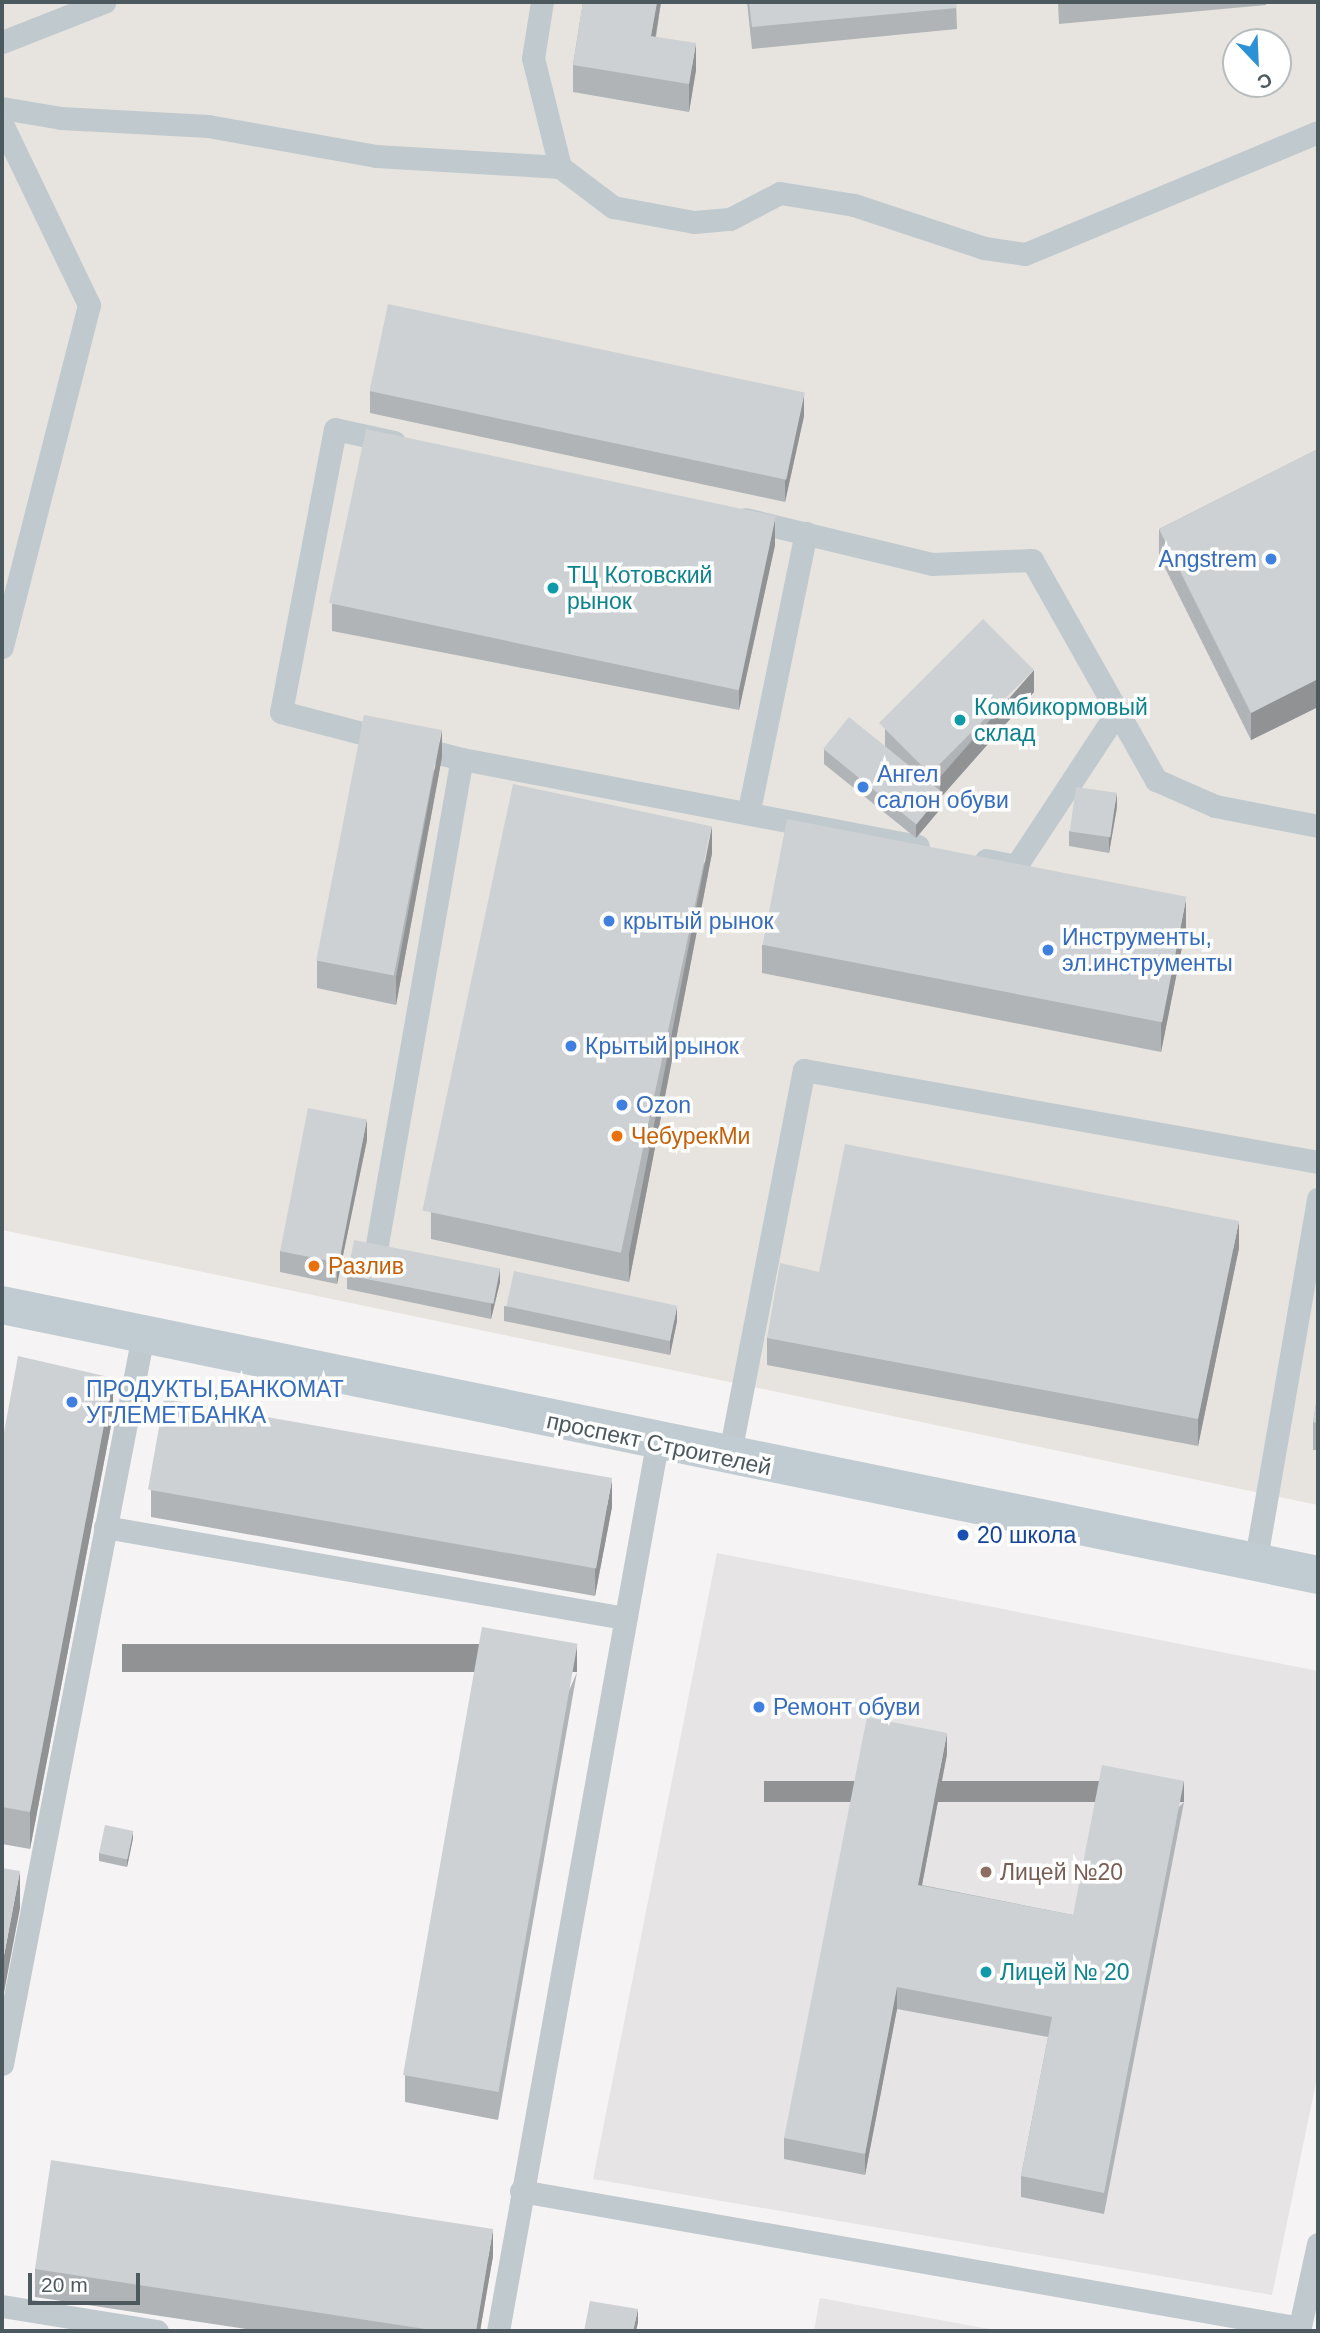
<!DOCTYPE html>
<meta charset="utf-8">
<style>
body{margin:0}
#map{position:relative;width:1320px;height:2333px;overflow:hidden;background:#f5f3f3;font-family:Arial,sans-serif}
div>[style]{position:absolute}
.commercial>*{inset:0;background:#e7e4df}
.education>*{inset:0;background:#e6e4e5}
.service>*{height:23px;margin:-11.5px;padding:0 11.5px;transform-origin:11.5px;border-radius:11.5px;background:#c0c9ce}
.secondary>*{height:38px;margin:-19px;padding:0 19px;transform-origin:19px;border-radius:19px;background:#c1ccd2}
.wall>*{inset:0;background:#b0b4b6}
.shaded-wall>*{inset:0;background:#909294;transform-origin:0 0}
.building>*{inset:0;background:#cdd1d4;transform-origin:0 0}
.dots>*{width:19px;height:19px;translate:-50% -50%;box-sizing:border-box;border:4px solid #fff;border-radius:50%}
span{translate:-50% -50%;white-space:nowrap;text-align:center;line-height:1.15;-webkit-text-stroke:7px #fff;paint-order:stroke}
.shop-label{font-size:23px;color:#366cbe}
.right{translate:-100% -50%;text-align:right}
.left{translate:0 -50%;text-align:left}
.culture-label{font-size:23px;color:#0d838f}
.food-label{font-size:23px;color:#c56008}
.street-label{font-size:23px;color:#4c595f}
.transit-label{font-size:23px;color:#164399}
.education-label{font-size:23px;color:#785e54}
.frame{position:absolute;inset:0;border:4px solid #4c595f;pointer-events:none}
.north{position:absolute;left:1222px;top:28px;width:70px;height:70px;box-sizing:border-box;background:#fff;border:2px solid #b7bdbf;border-radius:50%;rotate:157deg;font-size:19px;font-weight:700;line-height:28px;text-align:center;color:#4c595f}
.north::after{content:'';display:block;margin:auto;width:24px;height:32px;background:#2d91d5;clip-path:polygon(50% 0,100% 100%,50% 72%,0 100%)}
.scale{position:absolute;left:28px;top:2273px;width:112px;height:32px;box-sizing:border-box;border:4px solid #4c595f;border-top:0;padding-left:9px;font-size:21px;line-height:24px;white-space:nowrap;color:#4c595f;-webkit-text-stroke:5px #fff;paint-order:stroke}
</style>
<div id="map">
<div class="commercial">
<div style="clip-path:polygon(evenodd,2px 2px,1318px 2px,1318px 1505px,2px 1230px,2px 2px,1236px 42px,1278px 42px,1278px 84px,1236px 84px,1236px 42px)"></div>
</div>
<div class="education">
<div style="clip-path:polygon(717px 1553px,1318px 1671px,1318px 2073px,1272px 2295px,593px 2179px)"></div>
<div style="clip-path:polygon(820px 2298px,1000px 2331px,814px 2331px)"></div>
</div>
<div class="service">
<div style="left:2px;top:42px;width:110px;rotate:-21.4deg"></div>
<div style="left:2px;top:108px;width:60px;rotate:9.6deg"></div>
<div style="left:61px;top:118px;width:147px;rotate:3.1deg"></div>
<div style="left:208px;top:126px;width:171px;rotate:10.1deg"></div>
<div style="left:376px;top:156px;width:184px;rotate:3.4deg"></div>
<div style="left:560px;top:167px;width:112px;rotate:-103.9deg"></div>
<div style="left:533px;top:58px;width:57px;rotate:-80.9deg"></div>
<div style="left:2px;top:124px;width:201px;rotate:64.3deg"></div>
<div style="left:89px;top:305px;width:353px;rotate:104.3deg"></div>
<div style="left:560px;top:167px;width:66px;rotate:37deg"></div>
<div style="left:613px;top:207px;width:82px;rotate:10.5deg"></div>
<div style="left:694px;top:222px;width:36px;rotate:-5deg"></div>
<div style="left:730px;top:219px;width:56px;rotate:-27.5deg"></div>
<div style="left:780px;top:193px;width:75px;rotate:9.2deg"></div>
<div style="left:854px;top:205px;width:137px;rotate:18.3deg"></div>
<div style="left:984px;top:248px;width:41px;rotate:8.3deg"></div>
<div style="left:1025px;top:254px;width:317px;rotate:-22.6deg"></div>
<div style="left:394px;top:442px;width:60px;rotate:-167.6deg"></div>
<div style="left:335px;top:429px;width:288px;rotate:100.8deg"></div>
<div style="left:281px;top:712px;width:187px;rotate:14.6deg"></div>
<div style="left:745px;top:519px;width:192px;rotate:13.5deg"></div>
<div style="left:932px;top:564px;width:100px;rotate:-2.3deg"></div>
<div style="left:1032px;top:560px;width:253px;rotate:60.6deg"></div>
<div style="left:1156px;top:780px;width:64px;rotate:23.8deg"></div>
<div style="left:1215px;top:806px;width:105px;rotate:11deg"></div>
<div style="left:749px;top:810px;width:283px;rotate:-78.4deg"></div>
<div style="left:986px;top:860px;width:31px;rotate:11deg"></div>
<div style="left:1016px;top:866px;width:186px;rotate:-56.7deg"></div>
<div style="left:376px;top:1250px;width:498px;rotate:-80.1deg"></div>
<div style="left:462px;top:759px;width:464px;rotate:10.8deg"></div>
<div style="left:729px;top:1458px;width:395px;rotate:-79.1deg"></div>
<div style="left:804px;top:1070px;width:522px;rotate:10.15deg"></div>
<div style="left:105px;top:1527px;width:528px;rotate:9.93deg"></div>
<div style="left:1255px;top:1564px;width:371px;rotate:-80.2deg"></div>
<div style="left:2px;top:2064px;width:743px;rotate:-79.05deg"></div>
<div style="left:521px;top:2191px;width:791px;rotate:9.97deg"></div>
<div style="left:2px;top:2306px;width:157px;rotate:9.2deg"></div>
<div style="left:498px;top:2331px;width:901px;rotate:-79.84deg"></div>
<div style="left:1299px;top:2331px;width:89px;rotate:-77.7deg"></div>
</div>
<div class="secondary">
<div style="left:2px;top:1305px;width:1343px;rotate:11.59deg"></div>
</div>
<div class="wall">
<div style="clip-path:polygon(583px 2px,661px 2px,656px 37px,696px 70px,689px 112px,573px 92px,573px 65px)"></div>
<div style="clip-path:polygon(747px 2px,956px 2px,957px 29px,752px 49px)"></div>
<div style="clip-path:polygon(1058px 2px,1266px 2px,1266px 5px,1059px 24px)"></div>
<div style="clip-path:polygon(370px 391px,804px 416px,785px 502px,370px 413px)"></div>
<div style="clip-path:polygon(1318px 449px,1318px 707px,1251px 740px,1159px 556px,1159px 529px)"></div>
<div style="clip-path:polygon(775px 545px,739px 710px,332px 631px,332px 604px)"></div>
<div style="clip-path:polygon(1034px 692px,942px 796px,942px 807px,916px 838px,824px 764px,824px 749px,885px 747px,885px 728px)"></div>
<div style="clip-path:polygon(442px 757px,396px 1005px,317px 988px,317px 961px)"></div>
<div style="clip-path:polygon(1117px 807px,1109px 853px,1069px 846px,1069px 831px)"></div>
<div style="clip-path:polygon(712px 853px,629px 1282px,431px 1239px,431px 1212px)"></div>
<div style="clip-path:polygon(1186px 927px,1161px 1052px,762px 973px,762px 945px)"></div>
<div style="clip-path:polygon(367px 1140px,337px 1284px,280px 1272px,280px 1251px)"></div>
<div style="clip-path:polygon(1239px 1248px,1198px 1446px,767px 1365px,767px 1338px,819px 1272px)"></div>
<div style="clip-path:polygon(347px 1275px,500px 1282px,491px 1319px,347px 1289px)"></div>
<div style="clip-path:polygon(504px 1306px,677px 1321px,670px 1355px,504px 1321px)"></div>
<div style="clip-path:polygon(1318px 1393px,1318px 1450px,1313px 1450px,1313px 1422px)"></div>
<div style="clip-path:polygon(113px 1415px,30px 1849px,2px 1844px,2px 1443px)"></div>
<div style="clip-path:polygon(151px 1490px,612px 1507px,595px 1596px,151px 1517px)"></div>
<div style="clip-path:polygon(577px 1672px,498px 2120px,405px 2102px,405px 2075px)"></div>
<div style="clip-path:polygon(947px 1754px,922px 1885px,1073px 1915px,1184px 1802px,1104px 2214px,1021px 2197px,1021px 2176px,1048px 2037px,897px 2009px,865px 2175px,784px 2159px,784px 2138px)"></div>
<div style="clip-path:polygon(133px 1838px,127px 1867px,99px 1861px,99px 1853px)"></div>
<div style="clip-path:polygon(493px 2256px,480px 2331px,260px 2331px,35px 2297px,35px 2269px)"></div>
</div>
<div class="shaded-wall">
<div style="clip-path:polygon(657px 2px,661px 2px,651px 64px,651px 36px)"></div>
<div style="clip-path:polygon(696px 43px,696px 70px,689px 112px,689px 84px)"></div>
<div style="clip-path:polygon(804px 394px,804px 416px,785px 502px,785px 481px)"></div>
<div style="clip-path:polygon(775px 518px,775px 545px,739px 710px,739px 683px)"></div>
<div style="clip-path:polygon(1034px 670px,1034px 692px,942px 796px,942px 807px,916px 838px,916px 823px,940px 795px,940px 777px)"></div>
<div style="clip-path:polygon(1318px 679px,1318px 707px,1251px 740px,1251px 713px)"></div>
<div style="clip-path:polygon(442px 730px,442px 757px,396px 1005px,396px 977px)"></div>
<div style="clip-path:polygon(1117px 793px,1117px 807px,1109px 853px,1109px 838px)"></div>
<div style="clip-path:polygon(712px 826px,712px 853px,629px 1282px,629px 1254px)"></div>
<div style="clip-path:polygon(1186px 899px,1186px 927px,1161px 1052px,1161px 1025px)"></div>
<div style="clip-path:polygon(367px 1119px,367px 1140px,337px 1284px,337px 1263px)"></div>
<div style="clip-path:polygon(1239px 1221px,1239px 1248px,1198px 1446px,1198px 1419px)"></div>
<div style="clip-path:polygon(500px 1268px,500px 1282px,491px 1319px,491px 1304px)"></div>
<div style="clip-path:polygon(677px 1306px,677px 1321px,670px 1355px,670px 1341px)"></div>
<div style="clip-path:polygon(113px 1378px,113px 1415px,30px 1849px,30px 1812px)"></div>
<div style="clip-path:polygon(612px 1480px,612px 1507px,595px 1596px,595px 1569px)"></div>
<div style="left:577px;top:1644px;width:28px;height:455px;rotate:90deg"></div>
<div style="clip-path:polygon(947px 1733px,947px 1754px,918px 1906px,918px 1885px)"></div>
<div style="left:1184px;top:1781px;width:21px;height:420px;rotate:90deg"></div>
<div style="clip-path:polygon(133px 1831px,133px 1838px,127px 1867px,127px 1859px)"></div>
<div style="clip-path:polygon(20px 1871px,20px 1908px,2px 2003px,2px 1966px)"></div>
<div style="clip-path:polygon(897px 1987px,897px 2009px,865px 2175px,865px 2154px)"></div>
<div style="clip-path:polygon(493px 2229px,493px 2256px,480px 2331px,476px 2331px)"></div>
<div style="clip-path:polygon(638px 2309px,638px 2323px,636px 2331px,633px 2331px)"></div>
</div>
<div class="building">
<div style="clip-path:polygon(583px 2px,657px 2px,651px 36px,696px 43px,689px 84px,573px 65px)"></div>
<div style="clip-path:polygon(749px 2px,956px 2px,957px 8px,752px 27px)"></div>
<div style="left:388px;top:304px;width:426px;height:89px;rotate:12deg"></div>
<div style="left:366px;top:429px;width:419px;height:178px;rotate:12deg"></div>
<div style="clip-path:polygon(1318px 449px,1318px 679px,1251px 713px,1159px 529px)"></div>
<div style="left:983px;top:619px;width:72px;height:147px;rotate:45deg"></div>
<div style="left:364px;top:715px;width:79px;height:250px;rotate:11deg"></div>
<div style="left:849px;top:717px;width:120px;height:41px;rotate:39deg"></div>
<div style="left:513px;top:784px;width:203px;height:436px;rotate:12deg"></div>
<div style="left:1076px;top:787px;width:41px;height:45px;rotate:8deg"></div>
<div style="left:787px;top:819px;width:407px;height:128px;rotate:11deg"></div>
<div style="left:308px;top:1108px;width:60px;height:146px;rotate:11deg"></div>
<div style="clip-path:polygon(845px 1144px,1239px 1221px,1198px 1419px,767px 1338px,780px 1263px,819px 1272px)"></div>
<div style="left:354px;top:1240px;width:149px;height:36px;rotate:11deg"></div>
<div style="left:514px;top:1271px;width:167px;height:36px;rotate:12deg"></div>
<div style="clip-path:polygon(18px 1356px,113px 1378px,30px 1812px,2px 1807px,2px 1443px)"></div>
<div style="clip-path:polygon(1318px 1393px,1318px 1423px,1313px 1422px)"></div>
<div style="left:164px;top:1399px;width:455px;height:92px;rotate:10deg"></div>
<div style="left:482px;top:1627px;width:97px;height:455px;rotate:10deg"></div>
<div style="clip-path:polygon(867px 1717px,947px 1733px,918px 1885px,1073px 1915px,1102px 1765px,1184px 1781px,1104px 2193px,1021px 2176px,1052px 2017px,897px 1987px,865px 2154px,784px 2138px)"></div>
<div style="left:105px;top:1825px;width:29px;height:29px;rotate:12deg"></div>
<div style="clip-path:polygon(2px 1868px,20px 1871px,2px 1966px)"></div>
<div style="clip-path:polygon(51px 2160px,493px 2229px,476px 2331px,438px 2331px,35px 2269px)"></div>
<div style="clip-path:polygon(590px 2301px,638px 2309px,633px 2331px,584px 2331px)"></div>
</div>
<div class="dots">
<div style="left:1271px;top:559px;background:#3f7fe0"></div>
<div style="left:553px;top:588px;background:#0f9aa8"></div>
<div style="left:960px;top:720px;background:#0f9aa8"></div>
<div style="left:863px;top:787px;background:#3f7fe0"></div>
<div style="left:609px;top:921px;background:#3f7fe0"></div>
<div style="left:1048px;top:950px;background:#3f7fe0"></div>
<div style="left:571px;top:1046px;background:#3f7fe0"></div>
<div style="left:622px;top:1105px;background:#3f7fe0"></div>
<div style="left:617px;top:1136px;background:#e8710a"></div>
<div style="left:314px;top:1266px;background:#e8710a"></div>
<div style="left:72px;top:1402px;background:#3f7fe0"></div>
<div style="left:963px;top:1535px;background:#1a4fb4"></div>
<div style="left:759px;top:1707px;background:#3f7fe0"></div>
<div style="left:986px;top:1872px;background:#8d6e63"></div>
<div style="left:986px;top:1972px;background:#0f9aa8"></div>
</div>
<div class="shop-label">
<span class="right" style="left:1257px;top:559px">Angstrem</span>
<span class="left" style="left:877px;top:787px">Ангел<br>салон обуви</span>
<span class="left" style="left:623px;top:921px">крытый рынок</span>
<span class="left" style="left:1062px;top:950px">Инструменты,<br>эл.инструменты</span>
<span class="left" style="left:585px;top:1046px">Крытый рынок</span>
<span class="left" style="left:636px;top:1105px">Ozon</span>
<span class="left" style="left:86px;top:1402px">ПРОДУКТЫ,БАНКОМАТ<br>УГЛЕМЕТБАНКА</span>
<span class="left" style="left:773px;top:1707px">Ремонт обуви</span>
</div>
<div class="culture-label">
<span class="left" style="left:567px;top:588px">ТЦ Котовский<br>рынок</span>
<span class="left" style="left:974px;top:720px">Комбикормовый<br>склад</span>
<span class="left" style="left:1000px;top:1972px">Лицей № 20</span>
</div>
<div class="food-label">
<span class="left" style="left:631px;top:1136px">ЧебурекМи</span>
<span class="left" style="left:328px;top:1266px">Разлив</span>
</div>
<div class="street-label">
<span style="left:659px;top:1444px;rotate:12deg">проспект Строителей</span>
</div>
<div class="transit-label">
<span class="left" style="left:977px;top:1535px">20 школа</span>
</div>
<div class="education-label">
<span class="left" style="left:1000px;top:1872px">Лицей №20</span>
</div>
<div class="frame"></div>
<div class="north">С</div>
<div class="scale">20 m</div>
</div>
